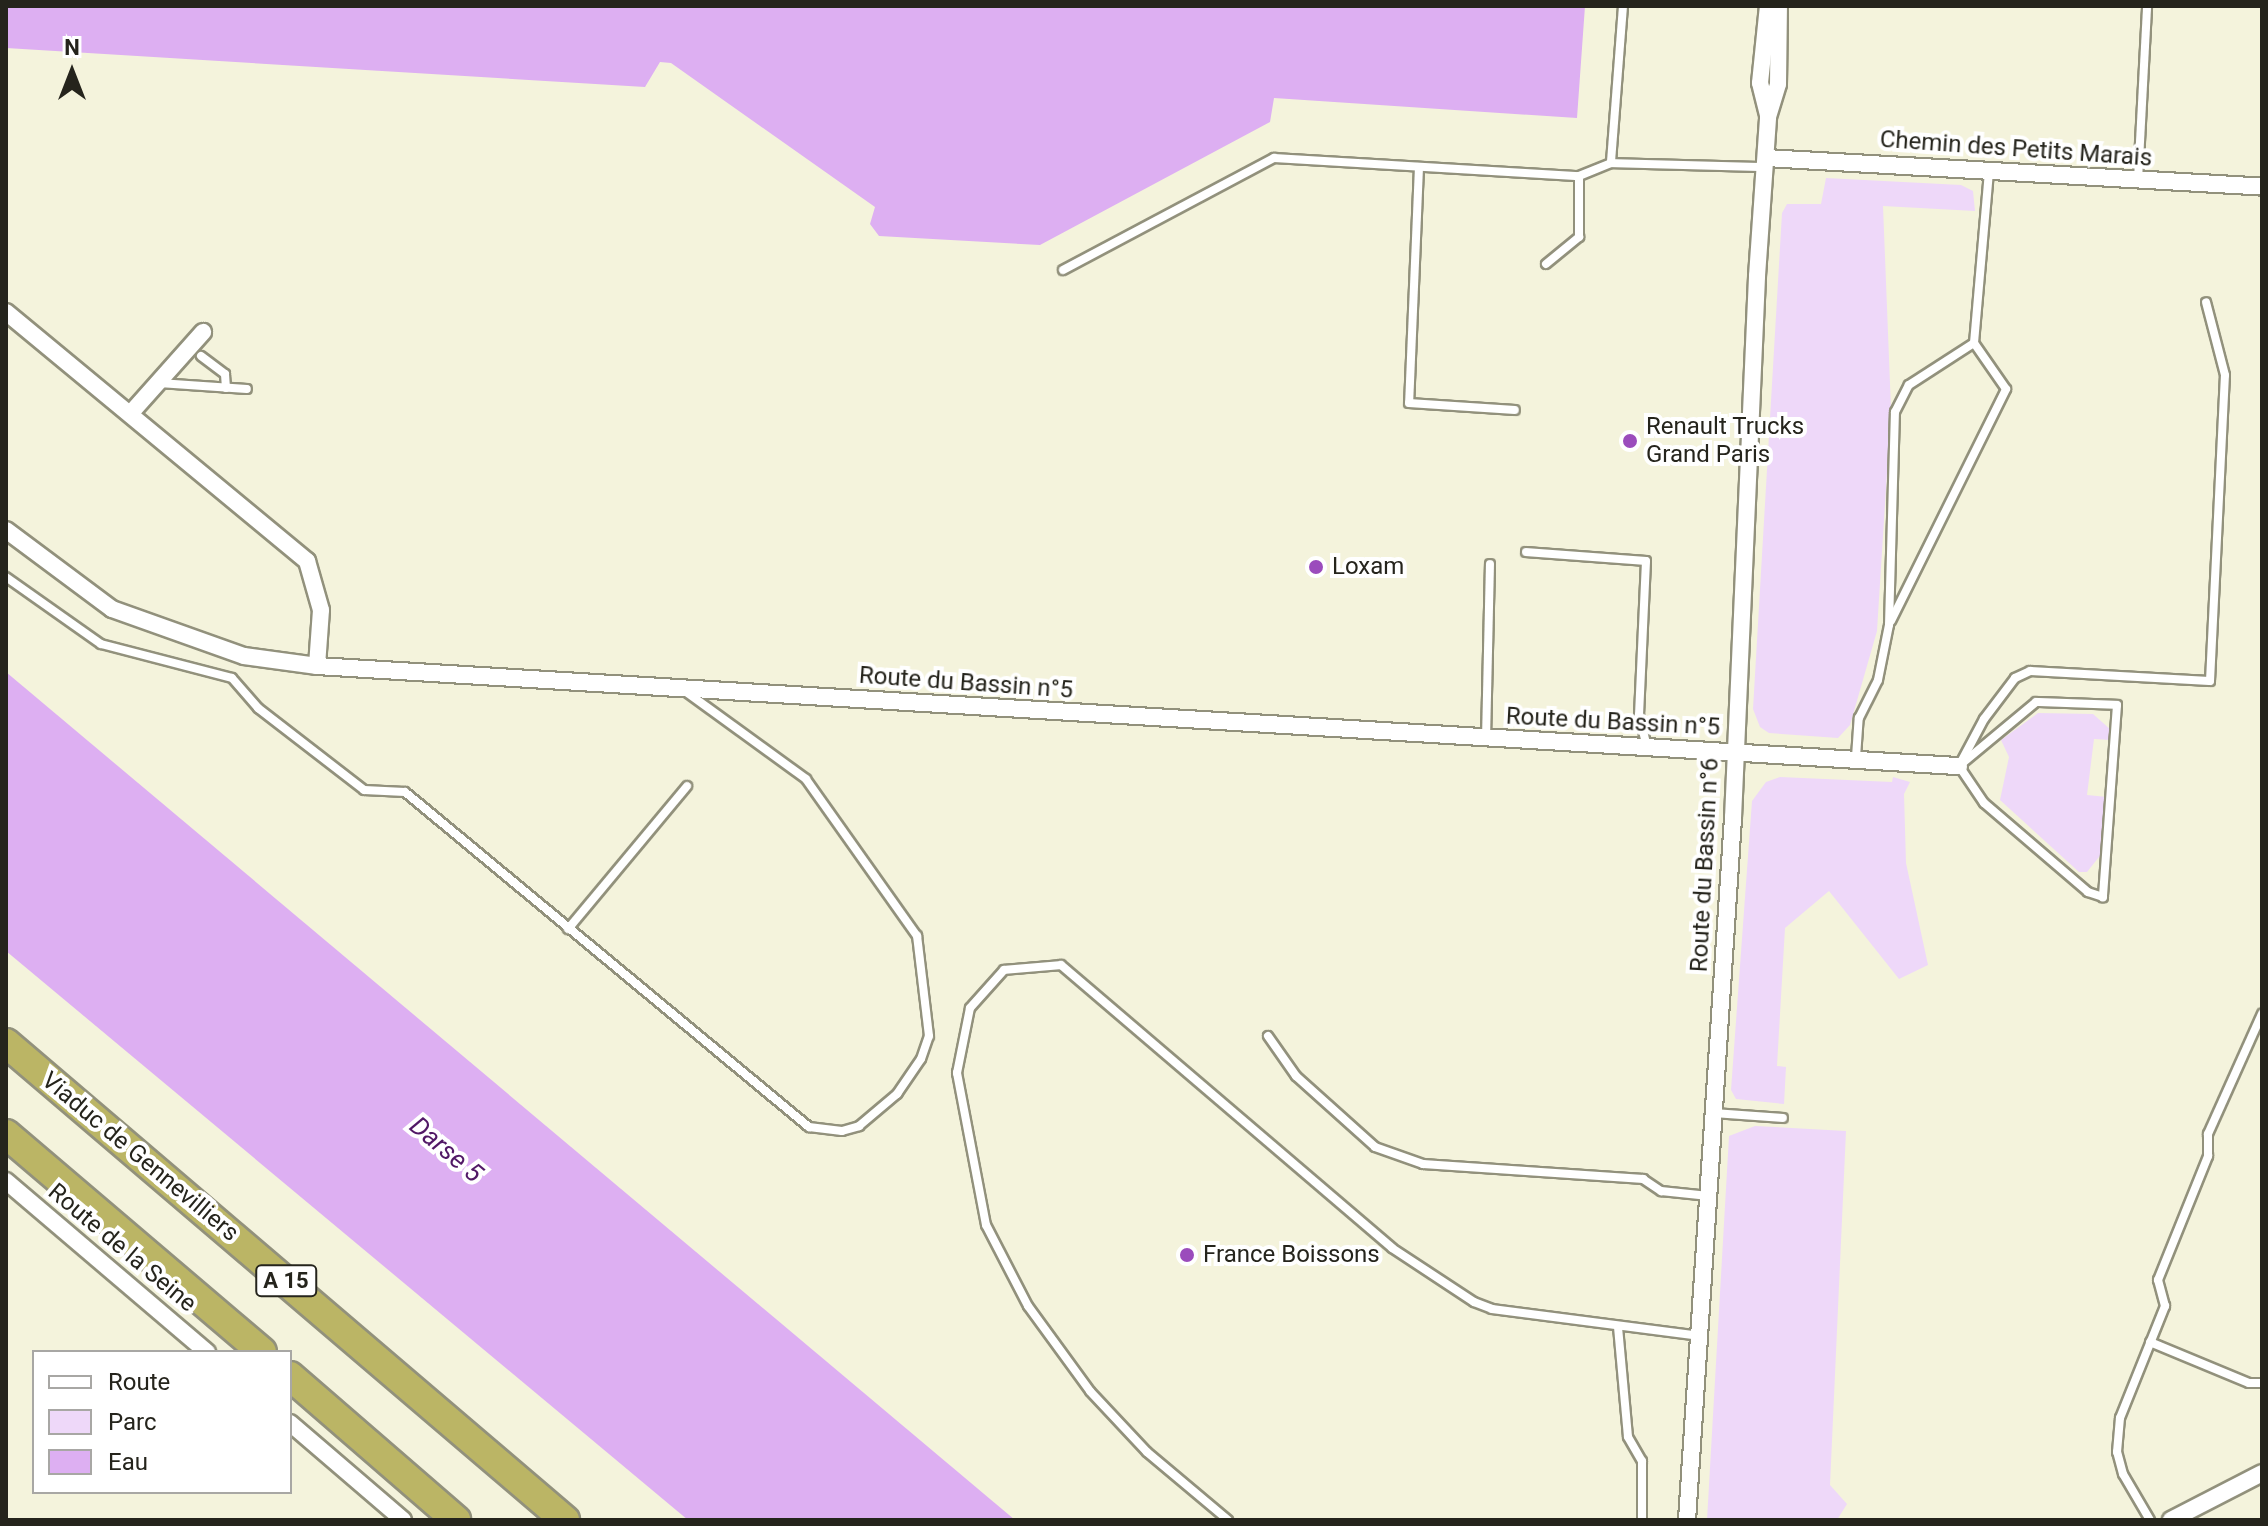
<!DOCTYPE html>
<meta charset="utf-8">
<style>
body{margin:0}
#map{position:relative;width:2268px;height:1526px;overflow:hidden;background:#f4f3dc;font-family:Roboto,sans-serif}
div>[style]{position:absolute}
.green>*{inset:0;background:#eed8f9}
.water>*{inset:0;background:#ddaff2}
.roads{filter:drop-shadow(2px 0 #92917c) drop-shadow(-2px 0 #92917c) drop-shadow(0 2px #92917c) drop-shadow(0 -2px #92917c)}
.service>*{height:8px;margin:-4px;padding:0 4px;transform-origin:4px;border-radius:4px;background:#fff}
.minor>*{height:16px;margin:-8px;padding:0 8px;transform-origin:8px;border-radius:8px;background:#fff}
.motorway>*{height:28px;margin:-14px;padding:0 14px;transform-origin:14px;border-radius:14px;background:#bbb565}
.dots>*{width:22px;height:22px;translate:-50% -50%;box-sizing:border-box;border:4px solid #fff;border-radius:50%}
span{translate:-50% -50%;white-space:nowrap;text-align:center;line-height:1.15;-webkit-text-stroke:8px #fff;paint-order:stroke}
.shield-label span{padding:2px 6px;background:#fff;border:2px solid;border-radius:6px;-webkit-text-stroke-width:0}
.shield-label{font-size:22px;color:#25241c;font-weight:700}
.street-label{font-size:24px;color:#25241c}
.poi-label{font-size:24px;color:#25241c}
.left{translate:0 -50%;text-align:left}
.water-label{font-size:26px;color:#511866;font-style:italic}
.frame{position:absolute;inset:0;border:8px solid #25241c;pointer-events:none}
.legend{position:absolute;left:32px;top:1350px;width:260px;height:144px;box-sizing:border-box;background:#fff;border:2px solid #a8a7a4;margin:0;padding:10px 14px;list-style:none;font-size:24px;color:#25241c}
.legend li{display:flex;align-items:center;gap:16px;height:40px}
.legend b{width:40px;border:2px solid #a8a7a4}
.north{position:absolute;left:32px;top:32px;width:80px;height:80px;-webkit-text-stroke:6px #fff;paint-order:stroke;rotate:0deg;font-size:22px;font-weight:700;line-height:32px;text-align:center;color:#25241c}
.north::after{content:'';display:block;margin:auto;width:28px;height:36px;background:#25241c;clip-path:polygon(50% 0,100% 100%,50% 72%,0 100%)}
</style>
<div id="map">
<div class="green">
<div style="clip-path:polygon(1826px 178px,1961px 185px,1973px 191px,1975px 211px,1883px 206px,1891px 409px,1877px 631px,1850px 725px,1838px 738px,1769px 733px,1760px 727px,1753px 709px,1782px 213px,1787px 204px,1821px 204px)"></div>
<div style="clip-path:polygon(2038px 713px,2093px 714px,2111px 730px,2111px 740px,2094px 739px,2087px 795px,2107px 797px,2103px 852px,2087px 872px,2079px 872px,2000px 800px,2009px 757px,2001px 740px)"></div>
<div style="clip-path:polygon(1780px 777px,1892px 782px,1893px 777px,1910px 782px,1904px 794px,1906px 863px,1928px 965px,1899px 979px,1829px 891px,1785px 928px,1777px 1066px,1786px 1067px,1784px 1104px,1736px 1099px,1731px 1090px,1752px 801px,1766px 782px)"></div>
<div style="clip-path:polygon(1755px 1126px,1846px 1131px,1830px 1485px,1847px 1504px,1837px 1520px,1707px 1520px,1729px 1136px)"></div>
</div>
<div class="water">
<div style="clip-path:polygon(6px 6px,1585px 6px,1577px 118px,1274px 98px,1270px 122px,1040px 245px,879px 236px,870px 224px,875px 207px,671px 63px,660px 62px,645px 87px,6px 48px)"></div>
<div style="clip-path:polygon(6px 672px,1015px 1520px,688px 1520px,6px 951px)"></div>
</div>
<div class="roads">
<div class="service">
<div style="left:1623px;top:6px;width:157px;rotate:94.4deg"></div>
<div style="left:1611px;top:163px;width:154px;rotate:1.5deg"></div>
<div style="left:1419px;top:167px;width:236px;rotate:92.4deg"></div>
<div style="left:1409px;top:403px;width:106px;rotate:3.8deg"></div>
<div style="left:2138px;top:180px;width:174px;rotate:-87deg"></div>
<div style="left:1546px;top:264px;width:43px;rotate:-39.3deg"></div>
<div style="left:1579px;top:237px;width:61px;rotate:-90deg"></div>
<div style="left:1063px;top:270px;width:239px;rotate:-28deg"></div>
<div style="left:1274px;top:158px;width:306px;rotate:3.4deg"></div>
<div style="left:1579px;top:176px;width:35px;rotate:-22deg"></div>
<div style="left:201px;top:356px;width:30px;rotate:37deg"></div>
<div style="left:225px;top:374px;width:14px;rotate:86deg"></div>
<div style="left:159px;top:383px;width:88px;rotate:3.9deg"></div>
<div style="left:1526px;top:552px;width:120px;rotate:4.3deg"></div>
<div style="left:1646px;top:561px;width:154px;rotate:92.6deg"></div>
<div style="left:1639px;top:715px;width:33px;rotate:76deg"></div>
<div style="left:6px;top:577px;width:116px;rotate:35.2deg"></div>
<div style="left:101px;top:644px;width:135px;rotate:14.5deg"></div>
<div style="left:232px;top:678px;width:40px;rotate:49deg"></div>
<div style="left:258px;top:708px;width:134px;rotate:37.7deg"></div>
<div style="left:364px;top:790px;width:41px;rotate:2.8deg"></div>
<div style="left:405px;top:792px;width:525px;rotate:39.67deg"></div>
<div style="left:809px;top:1127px;width:33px;rotate:7deg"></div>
<div style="left:842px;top:1131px;width:18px;rotate:-16deg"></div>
<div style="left:859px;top:1126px;width:50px;rotate:-40.1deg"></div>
<div style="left:897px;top:1094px;width:42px;rotate:-55.6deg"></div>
<div style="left:921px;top:1059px;width:24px;rotate:-71deg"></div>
<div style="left:929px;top:1036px;width:101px;rotate:-96.8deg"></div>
<div style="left:917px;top:936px;width:192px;rotate:-125.3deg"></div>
<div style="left:806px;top:779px;width:150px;rotate:-144deg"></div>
<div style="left:1891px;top:621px;width:259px;rotate:-63.6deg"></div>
<div style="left:2006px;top:389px;width:56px;rotate:-124.8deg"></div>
<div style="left:2036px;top:702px;width:81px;rotate:2.1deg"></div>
<div style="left:2117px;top:705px;width:193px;rotate:94.2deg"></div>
<div style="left:2103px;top:897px;width:16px;rotate:-162deg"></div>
<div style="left:2088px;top:892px;width:137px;rotate:-139.4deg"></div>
<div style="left:1984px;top:803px;width:45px;rotate:-124deg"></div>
<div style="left:1959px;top:766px;width:100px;rotate:-39.7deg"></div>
<div style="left:1486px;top:739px;width:175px;rotate:-88.7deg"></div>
<div style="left:1856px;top:757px;width:39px;rotate:-86deg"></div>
<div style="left:1859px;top:718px;width:42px;rotate:-63.4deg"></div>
<div style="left:1878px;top:680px;width:56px;rotate:-78.7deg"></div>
<div style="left:1889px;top:625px;width:213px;rotate:-88.4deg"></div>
<div style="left:1895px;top:412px;width:30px;rotate:-63deg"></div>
<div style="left:1909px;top:385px;width:77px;rotate:-32.9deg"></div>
<div style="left:1974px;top:343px;width:172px;rotate:-85deg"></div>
<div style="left:1959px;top:766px;width:53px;rotate:-62deg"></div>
<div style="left:1984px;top:719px;width:51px;rotate:-52.9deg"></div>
<div style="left:2015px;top:678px;width:17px;rotate:-25deg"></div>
<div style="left:2030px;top:671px;width:180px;rotate:3.2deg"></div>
<div style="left:2210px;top:681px;width:306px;rotate:-87.2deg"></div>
<div style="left:2225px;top:375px;width:75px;rotate:-104.6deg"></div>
<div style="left:568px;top:929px;width:186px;rotate:-50.2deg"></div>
<div style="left:1268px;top:1036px;width:49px;rotate:55deg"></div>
<div style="left:1296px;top:1076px;width:106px;rotate:41.9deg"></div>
<div style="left:1375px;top:1147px;width:51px;rotate:19.5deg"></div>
<div style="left:1423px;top:1164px;width:221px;rotate:3.9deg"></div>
<div style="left:1643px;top:1179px;width:22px;rotate:34deg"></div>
<div style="left:1661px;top:1191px;width:48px;rotate:5.9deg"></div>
<div style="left:1714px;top:1113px;width:69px;rotate:4.1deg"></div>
<div style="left:1618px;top:1327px;width:110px;rotate:84.8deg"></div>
<div style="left:1628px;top:1437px;width:28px;rotate:60deg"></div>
<div style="left:1642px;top:1461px;width:59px;rotate:90deg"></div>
<div style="left:2150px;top:1342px;width:107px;rotate:22.5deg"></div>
<div style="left:2249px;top:1383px;width:13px"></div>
<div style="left:1228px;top:1520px;width:106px;rotate:-140deg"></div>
<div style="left:1147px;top:1452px;width:83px;rotate:-133.1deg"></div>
<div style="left:1090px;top:1391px;width:105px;rotate:-126.1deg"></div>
<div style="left:1028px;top:1306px;width:91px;rotate:-117.4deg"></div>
<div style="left:986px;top:1225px;width:155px;rotate:-100.8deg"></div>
<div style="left:957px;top:1073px;width:66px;rotate:-78.7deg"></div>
<div style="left:970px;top:1008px;width:51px;rotate:-48.2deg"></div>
<div style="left:1004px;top:970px;width:57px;rotate:-5deg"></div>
<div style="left:1061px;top:965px;width:435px;rotate:40.5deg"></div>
<div style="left:1392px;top:1248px;width:98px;rotate:33.4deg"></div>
<div style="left:1474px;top:1302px;width:19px;rotate:21deg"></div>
<div style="left:1492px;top:1309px;width:210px;rotate:7.4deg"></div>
<div style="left:2150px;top:1520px;width:53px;rotate:-120.4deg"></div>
<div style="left:2123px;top:1474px;width:23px;rotate:-105deg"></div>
<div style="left:2117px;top:1452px;width:34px;rotate:-85deg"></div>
<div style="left:2120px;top:1418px;width:121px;rotate:-68.1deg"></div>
<div style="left:2165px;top:1306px;width:27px;rotate:-105deg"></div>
<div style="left:2158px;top:1280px;width:134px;rotate:-68deg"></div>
<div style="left:2208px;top:1156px;width:22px;rotate:-90deg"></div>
<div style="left:2208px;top:1134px;width:132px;rotate:-65.8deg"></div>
</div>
<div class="minor">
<div style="left:1768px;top:115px;width:33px;rotate:-104deg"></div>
<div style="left:1760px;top:83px;width:77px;rotate:-84.1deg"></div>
<div style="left:1766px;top:158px;width:497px;rotate:3.3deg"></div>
<div style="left:6px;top:312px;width:391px;rotate:39.6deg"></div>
<div style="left:307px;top:561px;width:51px;rotate:74.1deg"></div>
<div style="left:321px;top:610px;width:56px;rotate:94.1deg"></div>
<div style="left:130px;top:414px;width:110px;rotate:-48.3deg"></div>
<div style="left:6px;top:530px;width:132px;rotate:36.7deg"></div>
<div style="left:112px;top:609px;width:140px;rotate:19.6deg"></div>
<div style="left:244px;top:656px;width:74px;rotate:7.8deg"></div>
<div style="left:317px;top:666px;width:1645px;rotate:3.49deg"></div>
<div style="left:6px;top:1181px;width:264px;rotate:40.4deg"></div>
<div style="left:290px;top:1423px;width:149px;rotate:40.6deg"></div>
<div style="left:1687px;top:1520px;width:704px;rotate:-86.25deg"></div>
<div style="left:1733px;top:818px;width:543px;rotate:-87.46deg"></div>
<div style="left:1757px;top:276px;width:159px;rotate:-86deg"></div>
<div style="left:1768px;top:117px;width:34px;rotate:-73deg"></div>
<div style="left:1778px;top:84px;width:78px;rotate:-89.3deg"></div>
<div style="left:2171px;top:1520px;width:102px;rotate:-27.3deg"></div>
</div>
<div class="motorway">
<div style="left:6px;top:1043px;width:735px;rotate:40.47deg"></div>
<div style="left:6px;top:1134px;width:336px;rotate:40.4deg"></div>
<div style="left:290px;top:1376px;width:220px;rotate:40.9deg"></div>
</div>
</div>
<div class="dots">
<div style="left:1630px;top:441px;background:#9b4cbc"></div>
<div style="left:1316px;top:567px;background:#9b4cbc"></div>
<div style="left:1187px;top:1255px;background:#9b4cbc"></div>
</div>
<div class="shield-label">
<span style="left:286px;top:1281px">A 15</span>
</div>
<div class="street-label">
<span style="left:2016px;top:149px;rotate:4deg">Chemin des Petits Marais</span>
<span style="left:966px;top:683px;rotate:4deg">Route du Bassin n°5</span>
<span style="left:1613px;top:722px;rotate:3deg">Route du Bassin n°5</span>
<span style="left:1705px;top:865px;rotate:-87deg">Route du Bassin n°6</span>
<span style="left:140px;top:1157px;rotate:40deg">Viaduc de Gennevilliers</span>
<span style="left:122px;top:1248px;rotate:40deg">Route de la Seine</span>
</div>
<div class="poi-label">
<span class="left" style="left:1646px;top:441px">Renault Trucks<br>Grand Paris</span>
<span class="left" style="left:1332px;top:567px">Loxam</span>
<span class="left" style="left:1203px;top:1255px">France Boissons</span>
</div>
<div class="water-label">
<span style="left:446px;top:1150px;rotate:40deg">Darse 5</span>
</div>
<div class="frame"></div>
<ul class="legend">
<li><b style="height:10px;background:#fff"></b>Route</li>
<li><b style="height:22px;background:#eed8f9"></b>Parc</li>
<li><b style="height:22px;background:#ddaff2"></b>Eau</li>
</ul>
<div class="north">N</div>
</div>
